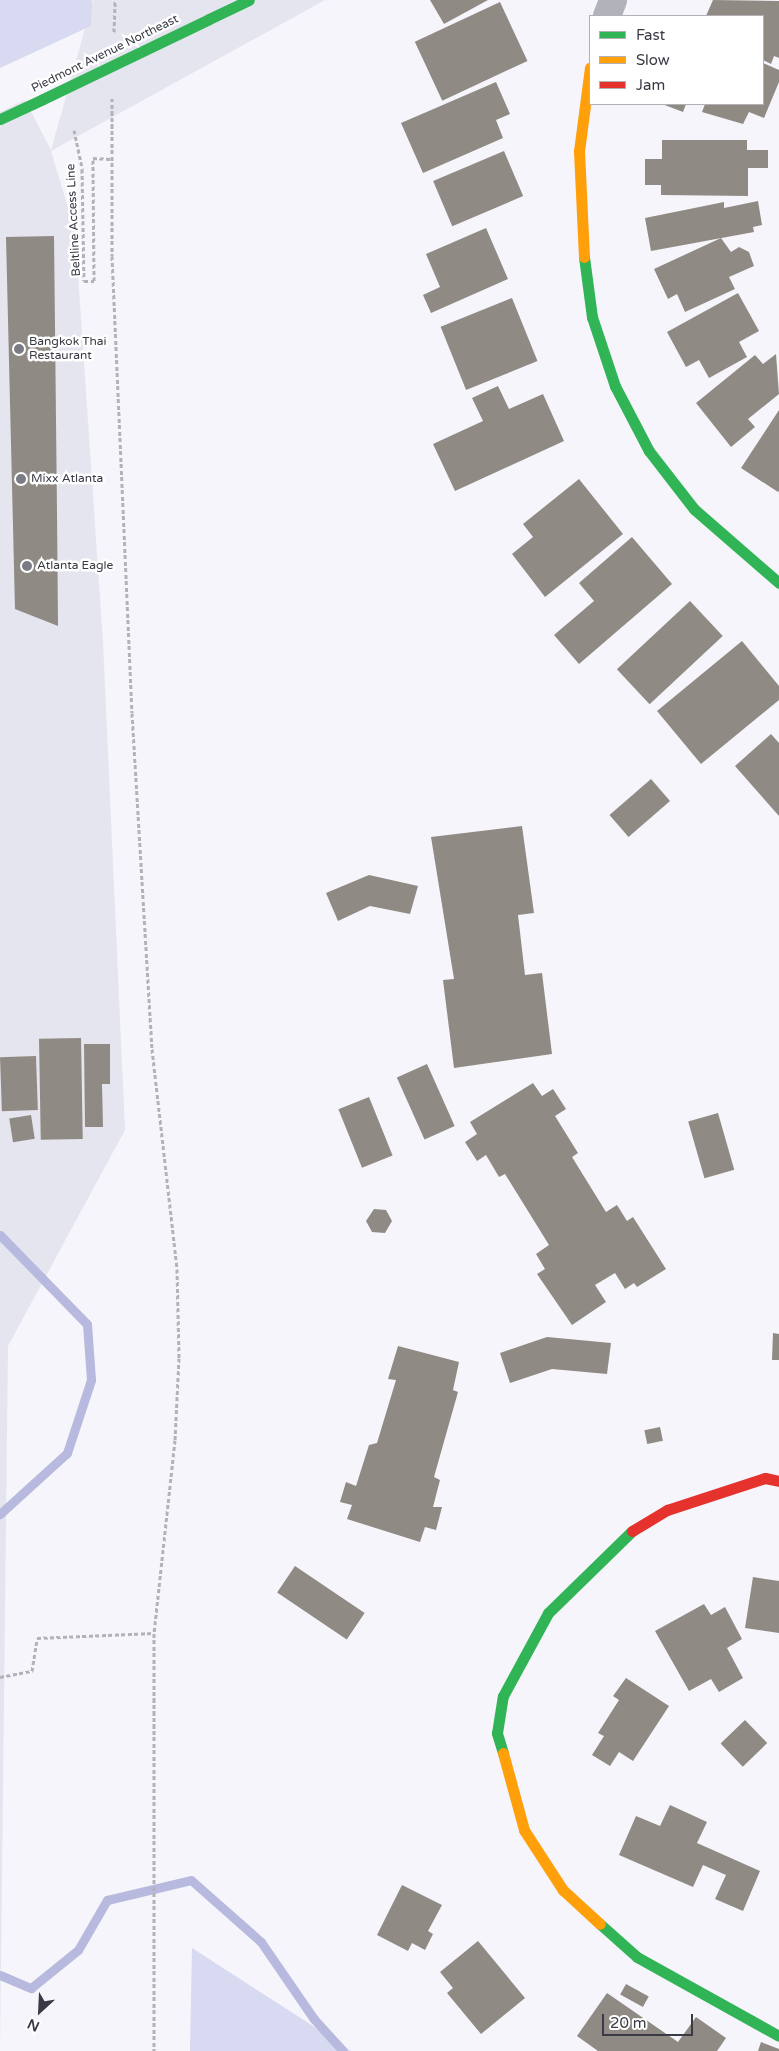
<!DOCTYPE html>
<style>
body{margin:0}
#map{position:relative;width:779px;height:2051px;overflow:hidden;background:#f5f5fb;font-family:"Varela Round",sans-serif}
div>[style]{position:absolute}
.built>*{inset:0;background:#e4e5ef}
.green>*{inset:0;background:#d8daf2}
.stream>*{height:9px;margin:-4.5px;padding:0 4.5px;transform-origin:4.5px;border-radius:4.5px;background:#b7b9de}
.building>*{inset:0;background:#8f8a83;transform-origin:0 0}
.path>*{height:3px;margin-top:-1.5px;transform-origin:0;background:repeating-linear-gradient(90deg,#b2b2b8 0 4px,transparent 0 6.5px)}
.street>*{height:28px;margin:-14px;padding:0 14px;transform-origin:14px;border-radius:14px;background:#b1b2ba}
.fast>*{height:11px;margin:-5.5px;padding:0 5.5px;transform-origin:5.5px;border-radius:5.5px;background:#30b455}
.slow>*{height:11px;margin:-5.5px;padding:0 5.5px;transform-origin:5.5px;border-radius:5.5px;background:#ff9f0a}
.jam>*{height:11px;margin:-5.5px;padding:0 5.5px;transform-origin:5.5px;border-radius:5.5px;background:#e5322d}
.fast-bridge>*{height:11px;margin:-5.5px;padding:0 5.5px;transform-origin:5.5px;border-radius:5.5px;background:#30b455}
.dots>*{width:14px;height:14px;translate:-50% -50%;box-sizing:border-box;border:2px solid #fff;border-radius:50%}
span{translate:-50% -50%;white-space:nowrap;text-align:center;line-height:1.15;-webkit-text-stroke:5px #fff;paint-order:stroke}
.street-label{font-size:12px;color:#393a45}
.poi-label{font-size:12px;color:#393a45}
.left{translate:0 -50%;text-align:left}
.legend{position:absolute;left:589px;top:15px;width:175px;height:90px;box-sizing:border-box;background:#fff;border:1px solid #b0b0b5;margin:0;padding:6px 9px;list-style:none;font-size:15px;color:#393a45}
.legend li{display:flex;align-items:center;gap:10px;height:25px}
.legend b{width:25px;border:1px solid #b0b0b5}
.north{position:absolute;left:15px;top:1986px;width:50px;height:50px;-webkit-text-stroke:4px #fff;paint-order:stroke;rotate:205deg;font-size:14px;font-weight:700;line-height:20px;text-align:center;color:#393a45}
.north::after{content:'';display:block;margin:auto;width:18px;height:22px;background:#393a45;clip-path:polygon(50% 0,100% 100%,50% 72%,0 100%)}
.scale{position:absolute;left:602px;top:2014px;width:91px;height:22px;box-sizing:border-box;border:2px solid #393a45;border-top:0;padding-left:6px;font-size:15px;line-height:18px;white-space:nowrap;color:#393a45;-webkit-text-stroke:4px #fff;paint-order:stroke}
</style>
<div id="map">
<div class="built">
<div style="clip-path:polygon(93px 0,325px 0,51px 151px,75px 231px,103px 642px,125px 1130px,8px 1346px,0 2051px,0 112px,25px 100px,51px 150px)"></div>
</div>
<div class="green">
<div style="clip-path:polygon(0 0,92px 0,91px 26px,0 68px)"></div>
<div style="clip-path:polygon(192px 1948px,341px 2044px,351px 2051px,190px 2051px)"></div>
</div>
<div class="stream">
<div style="left:0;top:1235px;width:124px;rotate:45.7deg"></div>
<div style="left:87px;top:1324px;width:56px;rotate:85.9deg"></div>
<div style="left:91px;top:1380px;width:77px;rotate:108.2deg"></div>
<div style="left:67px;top:1453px;width:91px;rotate:137.7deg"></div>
<div style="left:0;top:1975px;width:34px;rotate:23deg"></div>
<div style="left:31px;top:1988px;width:60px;rotate:-39deg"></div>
<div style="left:78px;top:1950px;width:58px;rotate:-59.9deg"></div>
<div style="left:107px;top:1900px;width:86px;rotate:-13.4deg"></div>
<div style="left:191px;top:1880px;width:94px;rotate:41.5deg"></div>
<div style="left:261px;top:1942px;width:93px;rotate:55.5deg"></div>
<div style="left:314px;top:2019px;width:43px;rotate:47.8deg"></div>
</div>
<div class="building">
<div style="clip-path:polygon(430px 0,488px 0,444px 24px)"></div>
<div style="clip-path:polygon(713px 0,779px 1px,779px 58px,774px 56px,771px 64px,763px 60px,763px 16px,706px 16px)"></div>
<div style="left:500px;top:2px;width:65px;height:94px;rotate:65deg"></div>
<div style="clip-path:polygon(763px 63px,779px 70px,779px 82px,764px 118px,749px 112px,743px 124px,702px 112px,705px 104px,763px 104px)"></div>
<div style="clip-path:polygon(496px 82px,510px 114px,496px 120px,503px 138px,423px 173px,401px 123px)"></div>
<div style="clip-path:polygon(662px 104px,686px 104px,683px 112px)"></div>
<div style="clip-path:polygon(662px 140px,747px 140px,747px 150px,768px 150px,768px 168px,748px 168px,748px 196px,661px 195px,661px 185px,645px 185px,645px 159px,662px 159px)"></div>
<div style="left:504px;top:151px;width:49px;height:77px;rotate:67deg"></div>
<div style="clip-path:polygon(758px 201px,762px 225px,753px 227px,754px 232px,651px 251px,645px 218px,724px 202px,724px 208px)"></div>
<div style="clip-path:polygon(486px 228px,508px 279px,431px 313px,423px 295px,440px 287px,426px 254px)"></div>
<div style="clip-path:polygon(54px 236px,57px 512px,58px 626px,15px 609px,6px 237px)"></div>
<div style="clip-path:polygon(721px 238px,731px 252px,739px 247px,749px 252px,754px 266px,729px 277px,735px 289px,685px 312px,677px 294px,668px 299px,654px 269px)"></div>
<div style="clip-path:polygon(738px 293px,759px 331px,739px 342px,747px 357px,709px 378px,699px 360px,686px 367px,667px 332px)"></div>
<div style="left:512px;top:298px;width:68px;height:77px;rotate:68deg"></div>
<div style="clip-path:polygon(776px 354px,779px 394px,748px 419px,755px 427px,731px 447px,696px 403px,755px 355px,763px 364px)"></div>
<div style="clip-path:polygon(498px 386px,509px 409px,543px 394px,564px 441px,455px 491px,433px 444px,483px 421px,472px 398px)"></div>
<div style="clip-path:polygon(779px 410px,779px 491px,778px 492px,741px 468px)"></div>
<div style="clip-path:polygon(579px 479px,623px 534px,545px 597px,512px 554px,533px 537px,523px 524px)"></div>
<div style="clip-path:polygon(632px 537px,672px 584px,579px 664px,554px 635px,594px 601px,579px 583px)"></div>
<div style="left:690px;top:601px;width:48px;height:100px;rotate:47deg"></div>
<div style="clip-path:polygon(742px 641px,779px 686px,779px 700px,701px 764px,657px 711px)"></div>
<div style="clip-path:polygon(771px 734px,779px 743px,779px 816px,735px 766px)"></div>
<div style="left:651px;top:779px;width:29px;height:55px;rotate:49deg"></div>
<div style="clip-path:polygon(522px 826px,534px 913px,518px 915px,525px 975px,542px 973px,552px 1054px,454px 1068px,443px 980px,454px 979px,431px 837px)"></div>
<div style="clip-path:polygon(369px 875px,418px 886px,410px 914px,370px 906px,338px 921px,326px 893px)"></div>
<div style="left:81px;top:1038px;width:101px;height:42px;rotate:89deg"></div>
<div style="clip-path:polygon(84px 1044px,110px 1044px,110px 1084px,102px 1084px,103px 1127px,85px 1127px)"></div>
<div style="left:36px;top:1056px;width:54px;height:36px;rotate:88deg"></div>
<div style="left:427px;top:1064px;width:68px;height:33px;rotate:66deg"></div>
<div style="clip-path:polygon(533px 1083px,542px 1096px,553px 1089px,566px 1109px,555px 1116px,578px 1153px,572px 1157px,606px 1212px,617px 1205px,627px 1221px,633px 1217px,666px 1269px,637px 1287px,634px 1283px,625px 1289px,615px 1273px,595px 1285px,606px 1302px,572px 1325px,537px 1274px,545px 1269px,536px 1254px,549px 1245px,505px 1174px,499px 1177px,486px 1155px,477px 1161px,465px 1142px,477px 1134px,470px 1122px)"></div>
<div style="left:369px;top:1097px;width:63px;height:33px;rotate:68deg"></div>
<div style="left:718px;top:1113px;width:59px;height:31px;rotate:74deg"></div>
<div style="left:31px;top:1115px;width:24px;height:22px;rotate:81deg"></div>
<div style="clip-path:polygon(374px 1209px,386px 1210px,392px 1221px,385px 1233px,372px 1232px,366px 1221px)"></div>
<div style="clip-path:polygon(773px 1333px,779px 1334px,779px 1360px,772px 1360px)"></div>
<div style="clip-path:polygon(547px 1337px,611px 1343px,607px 1374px,552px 1369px,510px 1383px,500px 1353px)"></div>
<div style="clip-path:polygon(398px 1346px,459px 1362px,453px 1390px,458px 1392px,434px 1477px,440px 1480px,433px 1507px,442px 1507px,436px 1530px,425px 1527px,420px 1542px,347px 1519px,352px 1505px,340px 1502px,346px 1482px,356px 1486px,369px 1445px,377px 1443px,396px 1380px,388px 1379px)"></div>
<div style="left:660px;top:1427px;width:14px;height:16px;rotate:78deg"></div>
<div style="left:295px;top:1566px;width:84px;height:32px;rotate:34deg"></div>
<div style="clip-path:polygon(753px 1577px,779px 1581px,779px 1633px,745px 1628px)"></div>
<div style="clip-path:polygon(704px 1604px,711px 1615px,725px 1607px,742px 1639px,727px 1648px,743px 1678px,719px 1692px,711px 1679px,689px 1691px,655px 1631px)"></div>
<div style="clip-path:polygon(626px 1678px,669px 1706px,633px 1761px,619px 1752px,610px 1766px,592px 1755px,604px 1736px,598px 1733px,619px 1700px,613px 1696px)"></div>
<div style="left:745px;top:1720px;width:32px;height:34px;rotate:46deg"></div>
<div style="clip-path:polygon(670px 1805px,707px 1822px,697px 1843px,760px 1871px,743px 1911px,715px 1899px,726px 1875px,703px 1865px,693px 1887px,619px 1855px,636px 1816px,660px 1826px)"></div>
<div style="clip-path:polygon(402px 1885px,442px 1905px,428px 1931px,433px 1934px,425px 1950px,412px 1943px,408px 1951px,377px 1935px)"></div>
<div style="clip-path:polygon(478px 1941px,525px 1998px,481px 2034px,447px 1993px,453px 1988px,440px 1972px)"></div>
<div style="left:626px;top:1984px;width:26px;height:12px;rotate:29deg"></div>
<div style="clip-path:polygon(607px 1993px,678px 2042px,696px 2017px,726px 2038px,717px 2051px,598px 2051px,577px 2036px)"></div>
<div style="clip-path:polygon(761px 2042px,779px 2049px,779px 2051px,758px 2051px)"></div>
</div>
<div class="path">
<div style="left:114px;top:32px;width:32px;rotate:-88deg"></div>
<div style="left:112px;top:98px;width:158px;rotate:90deg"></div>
<div style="left:112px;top:256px;width:457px;rotate:87.5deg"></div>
<div style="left:132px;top:713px;width:337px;rotate:86.6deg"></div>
<div style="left:152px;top:1049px;width:221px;rotate:83.5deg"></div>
<div style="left:177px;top:1269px;width:89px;rotate:88.7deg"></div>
<div style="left:179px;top:1358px;width:82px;rotate:92.8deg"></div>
<div style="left:175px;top:1440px;width:194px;rotate:96.2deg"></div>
<div style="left:154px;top:1633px;width:418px;rotate:90deg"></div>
<div style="left:74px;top:130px;width:40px;rotate:78deg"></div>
<div style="left:82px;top:169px;width:112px;rotate:89deg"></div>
<div style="left:84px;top:281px;width:10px"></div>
<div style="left:94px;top:281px;width:123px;rotate:-90.5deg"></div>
<div style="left:93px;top:158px;width:17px;rotate:3deg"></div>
<div style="left:0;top:1677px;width:33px;rotate:-11deg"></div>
<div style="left:32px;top:1671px;width:33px;rotate:-81deg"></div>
<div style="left:37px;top:1638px;width:117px;rotate:-2.4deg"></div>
</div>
<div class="street">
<div style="left:607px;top:16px;width:17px;rotate:-69deg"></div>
</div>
<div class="fast">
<div style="left:209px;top:19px;width:44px;rotate:-25.4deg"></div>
<div style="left:0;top:119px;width:47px;rotate:-24.9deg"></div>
<div style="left:584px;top:257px;width:61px;rotate:82.4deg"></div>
<div style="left:592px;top:317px;width:73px;rotate:71.6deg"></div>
<div style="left:615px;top:386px;width:73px;rotate:62.4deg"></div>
<div style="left:649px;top:451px;width:73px;rotate:52.2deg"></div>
<div style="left:694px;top:509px;width:113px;rotate:41deg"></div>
<div style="left:503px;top:1753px;width:21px;rotate:-107deg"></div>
<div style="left:497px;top:1733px;width:37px;rotate:-81deg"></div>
<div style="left:503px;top:1696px;width:94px;rotate:-61.5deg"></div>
<div style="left:548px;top:1613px;width:117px;rotate:-44.3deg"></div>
<div style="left:600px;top:1924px;width:50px;rotate:41.7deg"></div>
<div style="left:637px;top:1957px;width:162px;rotate:29.1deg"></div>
</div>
<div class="slow">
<div style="left:584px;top:257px;width:106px;rotate:-92.7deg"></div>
<div style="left:579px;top:151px;width:84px;rotate:-82.5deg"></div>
<div style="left:503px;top:1753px;width:80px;rotate:74.7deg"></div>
<div style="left:524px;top:1830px;width:72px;rotate:57deg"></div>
<div style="left:563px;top:1890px;width:50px;rotate:42.6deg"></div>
</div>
<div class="jam">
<div style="left:632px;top:1531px;width:41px;rotate:-31deg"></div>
<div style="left:667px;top:1510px;width:103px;rotate:-18.1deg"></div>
<div style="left:765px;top:1478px;width:14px;rotate:12deg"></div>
</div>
<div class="fast-bridge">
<div style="left:43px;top:99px;width:184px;rotate:-25.7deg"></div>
</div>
<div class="dots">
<div style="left:19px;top:349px;background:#7b7b85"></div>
<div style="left:21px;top:479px;background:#7b7b85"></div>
<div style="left:27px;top:566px;background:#7b7b85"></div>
</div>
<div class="street-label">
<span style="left:105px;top:54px;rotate:-26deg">Piedmont Avenue Northeast</span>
<span style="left:74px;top:220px;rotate:-93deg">Beltline Access Line</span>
</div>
<div class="poi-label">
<span class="left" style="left:29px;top:349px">Bangkok Thai<br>Restaurant</span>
<span class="left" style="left:31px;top:479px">Mixx Atlanta</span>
<span class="left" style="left:37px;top:566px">Atlanta Eagle</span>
</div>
<ul class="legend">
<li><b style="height:6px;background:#30b455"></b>Fast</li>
<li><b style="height:6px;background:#ff9f0a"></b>Slow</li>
<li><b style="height:6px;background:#e5322d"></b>Jam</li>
</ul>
<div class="north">N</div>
<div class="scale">20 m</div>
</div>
